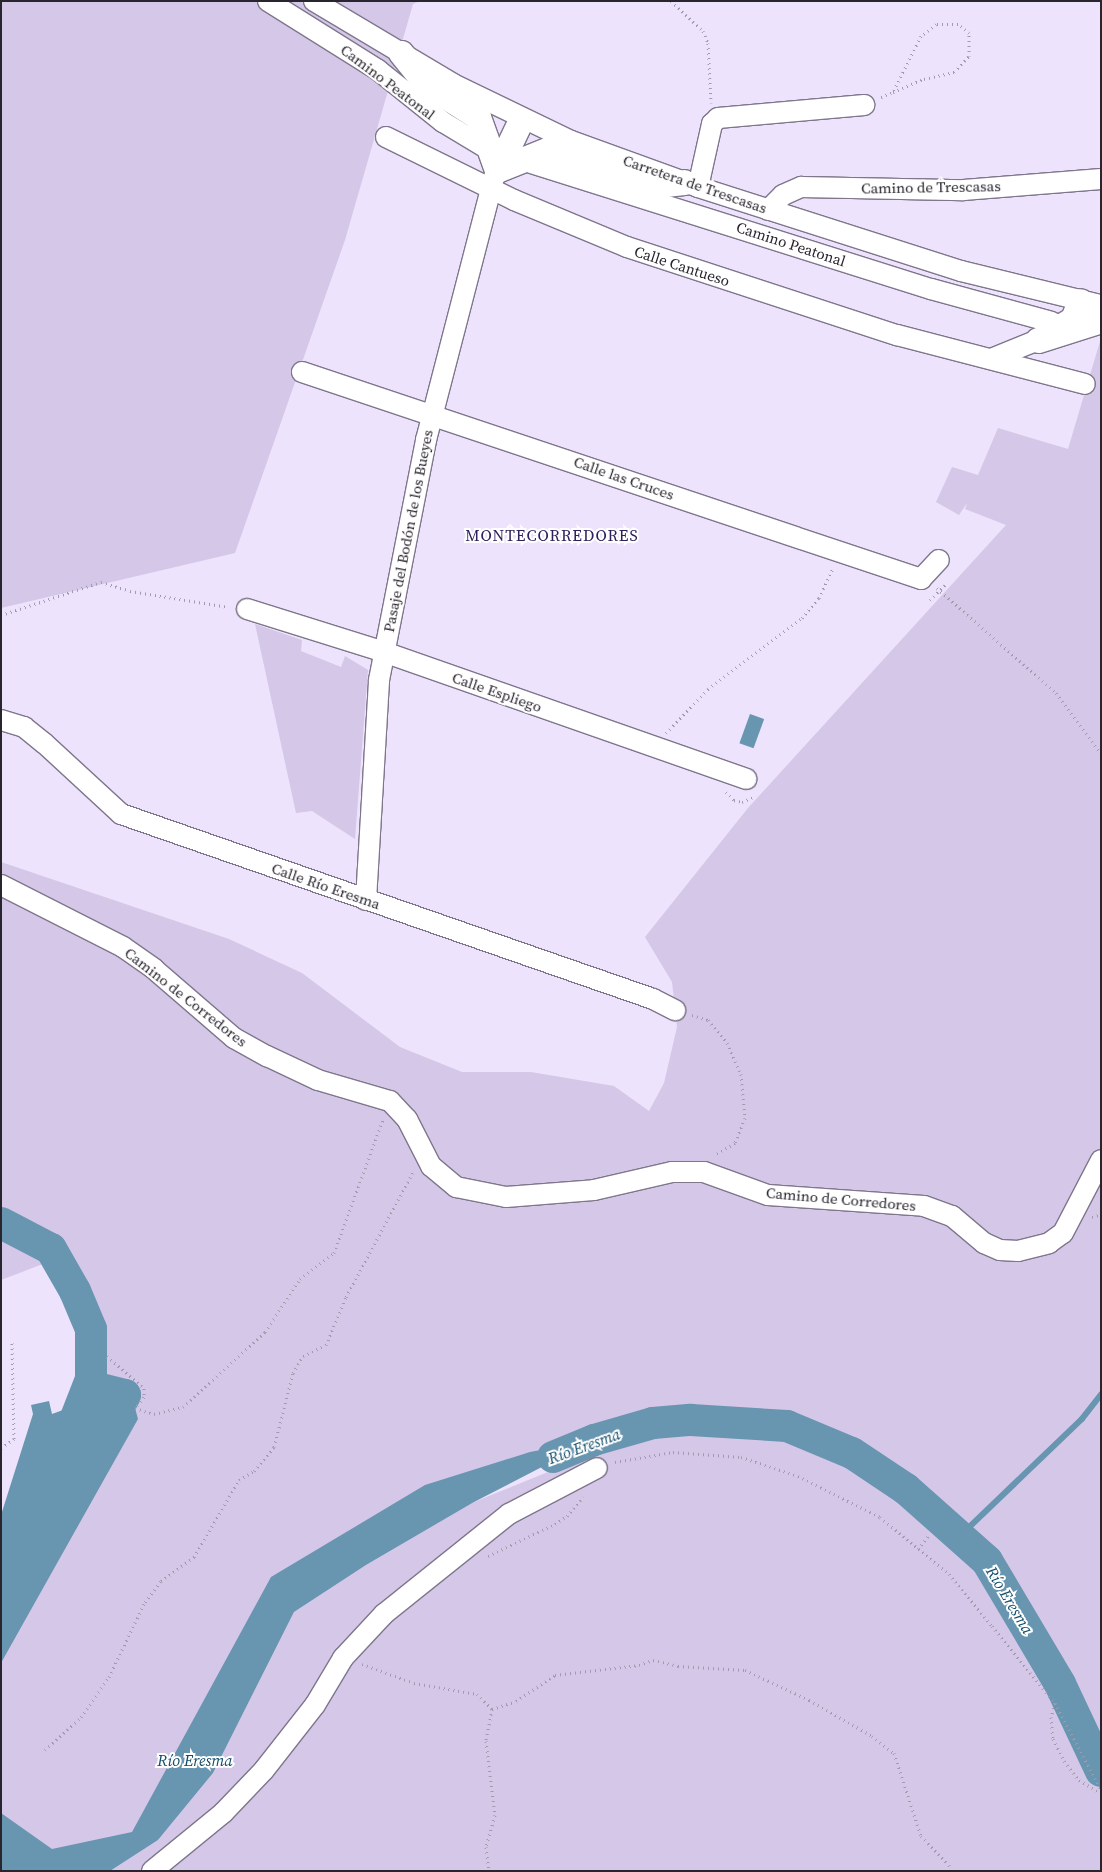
<!DOCTYPE html>
<meta charset="utf-8">
<style>
body{margin:0}
#map{position:relative;width:1102px;height:1872px;overflow:hidden;background:#ede3fc;font-family:"Source Serif 4",serif}
div>[style]{position:absolute}
.green>*{inset:0;background:#d4c7e7}
.water>*{inset:0;background:#6895b0;transform-origin:0 0}
.stream>*{height:5.5px;margin:-2.75px;padding:0 2.75px;transform-origin:2.75px;border-radius:2.75px;background:#6895b0}
.river>*{height:32px;margin:-16px;padding:0 16px;transform-origin:16px;border-radius:16px;background:#6895b0}
.path>*{height:3px;margin-top:-1.5px;transform-origin:0;background:repeating-linear-gradient(90deg,#a29aad 0 1px,transparent 0 5px)}
.roads{filter:drop-shadow(1px 0 #7f768c) drop-shadow(-1px 0 #7f768c) drop-shadow(0 1px #7f768c) drop-shadow(0 -1px #7f768c)}
.minor>*{height:20px;margin:-10px;padding:0 10px;transform-origin:10px;border-radius:10px;background:#fff}
.major>*{height:25px;margin:-12.5px;padding:0 12.5px;transform-origin:12.5px;border-radius:12.5px;background:#fff}
span{translate:-50% -50%;white-space:nowrap;text-align:center;line-height:1.15;-webkit-text-stroke:4px #fff;paint-order:stroke}
.street-label{font-size:15px;color:#29252e}
.neighbourhood-label{font-size:16px;color:#2c215b;letter-spacing:1px}
.water-label{font-size:16px;color:#124c69;font-style:italic}
.frame{position:absolute;inset:0;border:2px solid #29252e;pointer-events:none}
</style>
<div id="map">
<div class="green">
<div style="clip-path:polygon(1px 1px,420px 1px,413px 4px,345px 240px,235px 553px,1px 608px)"></div>
<div style="clip-path:polygon(1101px 338px,1101px 1871px,110px 1871px,158px 1840px,213px 1773px,294px 1612px,366px 1565px,474px 1502px,607px 1448px,702px 1421px,691px 1420px,653px 1423px,594px 1440px,416px 1514px,270px 1616px,134px 1845px,1px 1860px,1px 1591px,88px 1394px,92px 1374px,91px 1356px,78px 1363px,80px 1331px,66px 1275px,56px 1259px,1px 1280px,1px 862px,229px 939px,302px 973px,400px 1047px,462px 1072px,531px 1072px,614px 1086px,649px 1111px,664px 1083px,677px 1027px,672px 982px,645px 937px,748px 808px,1006px 525px,965px 509px,967px 503px,959px 515px,936px 502px,952px 467px,978px 475px,998px 428px,1068px 449px)"></div>
<div style="clip-path:polygon(255px 624px,302px 640px,301px 651px,341px 667px,345px 656px,368px 670px,355px 839px,312px 811px,296px 813px)"></div>
</div>
<div class="water">
<div style="left:750px;top:714px;width:15px;height:31px;rotate:20deg"></div>
<div style="clip-path:polygon(77px 1392px,135px 1408px,138px 1419px,1px 1663px,1px 1515px,33px 1414px,31px 1405px,49px 1401px,52px 1414px,74px 1406px)"></div>
<div style="clip-path:polygon(594px 1440px,474px 1502px,366px 1565px,294px 1612px,213px 1773px,158px 1840px,110px 1871px,1px 1871px,1px 1813px,52px 1849px,132px 1832px,271px 1577px,425px 1485px,530px 1452px)"></div>
</div>
<div class="stream">
<div style="left:959px;top:1537px;width:170px;rotate:-43.8deg"></div>
<div style="left:1082px;top:1419px;width:31px;rotate:-52deg"></div>
</div>
<div class="river">
<div style="left:1px;top:1223px;width:56px;rotate:27.5deg"></div>
<div style="left:51px;top:1249px;width:48px;rotate:60.3deg"></div>
<div style="left:75px;top:1291px;width:41px;rotate:67.2deg"></div>
<div style="left:91px;top:1329px;width:50px;rotate:90deg"></div>
<div style="left:91px;top:1379px;width:58px;rotate:111.3deg"></div>
<div style="left:89px;top:1386px;width:37px;rotate:14deg"></div>
<div style="left:125px;top:1395px;width:31px;rotate:117deg"></div>
<div style="left:111px;top:1423px;width:22px;rotate:144deg"></div>
<div style="left:553px;top:1457px;width:44px;rotate:-22.5deg"></div>
<div style="left:594px;top:1440px;width:61px;rotate:-16.1deg"></div>
<div style="left:653px;top:1423px;width:38px;rotate:-5deg"></div>
<div style="left:691px;top:1420px;width:96px;rotate:3.6deg"></div>
<div style="left:787px;top:1426px;width:70px;rotate:22.6deg"></div>
<div style="left:852px;top:1453px;width:65px;rotate:33.7deg"></div>
<div style="left:906px;top:1489px;width:108px;rotate:41.6deg"></div>
<div style="left:987px;top:1561px;width:143px;rotate:59.3deg"></div>
<div style="left:1060px;top:1684px;width:96px;rotate:64.8deg"></div>
</div>
<div class="path">
<div style="left:671px;top:1px;width:44px;rotate:43.2deg"></div>
<div style="left:703px;top:31px;width:13px;rotate:67deg"></div>
<div style="left:708px;top:43px;width:60px;rotate:87.1deg"></div>
<div style="left:881px;top:97px;width:13px;rotate:-23deg"></div>
<div style="left:893px;top:92px;width:34px;rotate:-23deg"></div>
<div style="left:924px;top:79px;width:31px;rotate:-13deg"></div>
<div style="left:954px;top:72px;width:22px;rotate:-47deg"></div>
<div style="left:969px;top:56px;width:23px;rotate:-90deg"></div>
<div style="left:969px;top:33px;width:14px;rotate:-141deg"></div>
<div style="left:958px;top:24px;width:22px;rotate:180deg"></div>
<div style="left:936px;top:24px;width:19px;rotate:141deg"></div>
<div style="left:921px;top:36px;width:63px;rotate:116.6deg"></div>
<div style="left:937px;top:588px;width:159px;rotate:41.4deg"></div>
<div style="left:1056px;top:693px;width:76px;rotate:53.6deg"></div>
<div style="left:930px;top:600px;width:24px;rotate:-45deg"></div>
<div style="left:1px;top:615px;width:105px;rotate:-18.3deg"></div>
<div style="left:101px;top:582px;width:30px;rotate:17deg"></div>
<div style="left:130px;top:591px;width:100px;rotate:9.2deg"></div>
<div style="left:666px;top:733px;width:61px;rotate:-46.3deg"></div>
<div style="left:708px;top:689px;width:118px;rotate:-37.1deg"></div>
<div style="left:802px;top:618px;width:26px;rotate:-50deg"></div>
<div style="left:819px;top:598px;width:33px;rotate:-65deg"></div>
<div style="left:726px;top:792px;width:11px;rotate:45deg"></div>
<div style="left:734px;top:800px;width:8px;rotate:14deg"></div>
<div style="left:742px;top:802px;width:12px;rotate:-24deg"></div>
<div style="left:692px;top:1015px;width:17px;rotate:17deg"></div>
<div style="left:708px;top:1020px;width:30px;rotate:50deg"></div>
<div style="left:727px;top:1043px;width:34px;rotate:66deg"></div>
<div style="left:741px;top:1074px;width:44px;rotate:84.8deg"></div>
<div style="left:745px;top:1118px;width:27px;rotate:112deg"></div>
<div style="left:735px;top:1143px;width:24px;rotate:150deg"></div>
<div style="left:1092px;top:1217px;width:9px;rotate:-18deg"></div>
<div style="left:107px;top:1356px;width:49px;rotate:40.9deg"></div>
<div style="left:144px;top:1388px;width:9px;rotate:90deg"></div>
<div style="left:144px;top:1397px;width:14px;rotate:129deg"></div>
<div style="left:135px;top:1408px;width:20px;rotate:18deg"></div>
<div style="left:154px;top:1414px;width:30px;rotate:-14deg"></div>
<div style="left:183px;top:1407px;width:111px;rotate:-42.4deg"></div>
<div style="left:265px;top:1332px;width:64px;rotate:-56.6deg"></div>
<div style="left:300px;top:1279px;width:43px;rotate:-37.4deg"></div>
<div style="left:334px;top:1253px;width:143px;rotate:-69.9deg"></div>
<div style="left:1px;top:1448px;width:16px;rotate:-35deg"></div>
<div style="left:14px;top:1439px;width:97px;rotate:-91.2deg"></div>
<div style="left:615px;top:1462px;width:59px;rotate:-9.8deg"></div>
<div style="left:673px;top:1452px;width:68px;rotate:4.2deg"></div>
<div style="left:741px;top:1457px;width:60px;rotate:18.4deg"></div>
<div style="left:798px;top:1476px;width:92px;rotate:26.6deg"></div>
<div style="left:880px;top:1517px;width:89px;rotate:39.6deg"></div>
<div style="left:949px;top:1574px;width:67px;rotate:50.4deg"></div>
<div style="left:992px;top:1626px;width:99px;rotate:50.7deg"></div>
<div style="left:1055px;top:1703px;width:98px;rotate:62.1deg"></div>
<div style="left:918px;top:1549px;width:18px;rotate:-52deg"></div>
<div style="left:488px;top:1556px;width:74px;rotate:-25.5deg"></div>
<div style="left:555px;top:1524px;width:14px;rotate:-34deg"></div>
<div style="left:567px;top:1516px;width:25px;rotate:-50deg"></div>
<div style="left:362px;top:1664px;width:55px;rotate:20.1deg"></div>
<div style="left:414px;top:1683px;width:64px;rotate:9.9deg"></div>
<div style="left:477px;top:1694px;width:21px;rotate:45deg"></div>
<div style="left:492px;top:1709px;width:33px;rotate:101deg"></div>
<div style="left:486px;top:1741px;width:75px;rotate:83.1deg"></div>
<div style="left:495px;top:1815px;width:33px;rotate:106deg"></div>
<div style="left:486px;top:1847px;width:24px;rotate:83deg"></div>
<div style="left:1055px;top:1703px;width:15px;rotate:106deg"></div>
<div style="left:1051px;top:1717px;width:22px;rotate:85deg"></div>
<div style="left:1053px;top:1739px;width:25px;rotate:63deg"></div>
<div style="left:1064px;top:1761px;width:24px;rotate:52deg"></div>
<div style="left:1079px;top:1780px;width:26px;rotate:31deg"></div>
<div style="left:492px;top:1709px;width:25px;rotate:-18deg"></div>
<div style="left:516px;top:1701px;width:47px;rotate:-33.7deg"></div>
<div style="left:555px;top:1675px;width:85px;rotate:-6.8deg"></div>
<div style="left:639px;top:1665px;width:15px;rotate:-20deg"></div>
<div style="left:653px;top:1660px;width:26px;rotate:13deg"></div>
<div style="left:678px;top:1666px;width:67px;rotate:3.4deg"></div>
<div style="left:745px;top:1670px;width:71px;rotate:25.1deg"></div>
<div style="left:809px;top:1700px;width:73px;rotate:29.7deg"></div>
<div style="left:872px;top:1736px;width:28px;rotate:38deg"></div>
<div style="left:894px;top:1753px;width:87px;rotate:72deg"></div>
<div style="left:921px;top:1836px;width:40px;rotate:46deg"></div>
<div style="left:949px;top:1865px;width:6px;rotate:72deg"></div>
<div style="left:45px;top:1750px;width:49px;rotate:-42.5deg"></div>
<div style="left:81px;top:1717px;width:49px;rotate:-55deg"></div>
<div style="left:109px;top:1677px;width:83px;rotate:-64.4deg"></div>
<div style="left:145px;top:1602px;width:26px;rotate:-53deg"></div>
<div style="left:161px;top:1581px;width:41px;rotate:-36deg"></div>
<div style="left:194px;top:1557px;width:89px;rotate:-59.7deg"></div>
<div style="left:239px;top:1480px;width:17px;rotate:-31deg"></div>
<div style="left:254px;top:1471px;width:31px;rotate:-50deg"></div>
<div style="left:274px;top:1447px;width:76px;rotate:-75.6deg"></div>
<div style="left:293px;top:1373px;width:20px;rotate:-60deg"></div>
<div style="left:303px;top:1356px;width:25px;rotate:-26deg"></div>
<div style="left:326px;top:1345px;width:52px;rotate:-67.4deg"></div>
<div style="left:346px;top:1297px;width:142px;rotate:-61.8deg"></div>
</div>
<div class="roads">
<div class="minor">
<div style="left:268px;top:1px;width:130px;rotate:32.1deg"></div>
<div style="left:378px;top:70px;width:83px;rotate:38.7deg"></div>
<div style="left:443px;top:122px;width:47px;rotate:31deg"></div>
<div style="left:314px;top:1px;width:162px;rotate:30.8deg"></div>
<div style="left:453px;top:84px;width:131px;rotate:25.8deg"></div>
<div style="left:571px;top:141px;width:135px;rotate:19.9deg"></div>
<div style="left:698px;top:187px;width:276px;rotate:17.7deg"></div>
<div style="left:961px;top:271px;width:144px;rotate:13.7deg"></div>
<div style="left:386px;top:137px;width:143px;rotate:26.2deg"></div>
<div style="left:514px;top:200px;width:122px;rotate:22.6deg"></div>
<div style="left:627px;top:247px;width:284px;rotate:18.1deg"></div>
<div style="left:897px;top:335px;width:194px;rotate:14.6deg"></div>
<div style="left:531px;top:163px;width:419px;rotate:17.5deg"></div>
<div style="left:931px;top:289px;width:125px;rotate:15.3deg"></div>
<div style="left:698px;top:187px;width:65px;rotate:-77.5deg"></div>
<div style="left:712px;top:124px;width:8px;rotate:-45deg"></div>
<div style="left:718px;top:118px;width:147px;rotate:-5.1deg"></div>
<div style="left:768px;top:210px;width:21px;rotate:-45deg"></div>
<div style="left:783px;top:195px;width:20px;rotate:-24deg"></div>
<div style="left:801px;top:187px;width:163px;rotate:1.1deg"></div>
<div style="left:964px;top:190px;width:137px;rotate:-4.6deg"></div>
<div style="left:991px;top:359px;width:51px;rotate:-22deg"></div>
<div style="left:302px;top:372px;width:653px;rotate:18.49deg"></div>
<div style="left:921px;top:579px;width:26px;rotate:-47deg"></div>
<div style="left:247px;top:609px;width:144px;rotate:17.4deg"></div>
<div style="left:384px;top:652px;width:384px;rotate:19.3deg"></div>
<div style="left:1px;top:720px;width:24px;rotate:17deg"></div>
<div style="left:24px;top:727px;width:26px;rotate:39deg"></div>
<div style="left:44px;top:743px;width:105px;rotate:42.7deg"></div>
<div style="left:121px;top:814px;width:563px;rotate:19.17deg"></div>
<div style="left:653px;top:999px;width:25px;rotate:27deg"></div>
<div style="left:1px;top:885px;width:137px;rotate:26.9deg"></div>
<div style="left:123px;top:947px;width:38px;rotate:35deg"></div>
<div style="left:154px;top:969px;width:106px;rotate:40.8deg"></div>
<div style="left:234px;top:1038px;width:38px;rotate:29deg"></div>
<div style="left:267px;top:1056px;width:56px;rotate:25.2deg"></div>
<div style="left:318px;top:1080px;width:75px;rotate:16.3deg"></div>
<div style="left:390px;top:1101px;width:25px;rotate:47deg"></div>
<div style="left:407px;top:1119px;width:53px;rotate:62.9deg"></div>
<div style="left:431px;top:1166px;width:33px;rotate:40deg"></div>
<div style="left:456px;top:1187px;width:51px;rotate:11.3deg"></div>
<div style="left:506px;top:1197px;width:88px;rotate:-4.5deg"></div>
<div style="left:594px;top:1190px;width:80px;rotate:-13deg"></div>
<div style="left:672px;top:1172px;width:32px"></div>
<div style="left:704px;top:1172px;width:68px;rotate:19.8deg"></div>
<div style="left:768px;top:1195px;width:156px;rotate:4deg"></div>
<div style="left:924px;top:1206px;width:30px;rotate:20deg"></div>
<div style="left:952px;top:1216px;width:42px;rotate:40.2deg"></div>
<div style="left:984px;top:1243px;width:17px;rotate:24deg"></div>
<div style="left:1000px;top:1250px;width:18px;rotate:3deg"></div>
<div style="left:1018px;top:1251px;width:32px;rotate:-14deg"></div>
<div style="left:1049px;top:1243px;width:17px;rotate:-36deg"></div>
<div style="left:1063px;top:1233px;width:82px;rotate:-62.5deg"></div>
<div style="left:366px;top:900px;width:220px;rotate:-86.6deg"></div>
<div style="left:379px;top:680px;width:245px;rotate:-78.9deg"></div>
<div style="left:426px;top:440px;width:271px;rotate:-75.5deg"></div>
<div style="left:152px;top:1871px;width:92px;rotate:-39.2deg"></div>
<div style="left:223px;top:1813px;width:59px;rotate:-46.4deg"></div>
<div style="left:264px;top:1770px;width:83px;rotate:-51.9deg"></div>
<div style="left:315px;top:1705px;width:55px;rotate:-59.2deg"></div>
<div style="left:343px;top:1658px;width:60px;rotate:-47deg"></div>
<div style="left:384px;top:1614px;width:160px;rotate:-38.7deg"></div>
<div style="left:509px;top:1514px;width:99px;rotate:-27.6deg"></div>
</div>
<div class="major">
<div style="left:401px;top:53px;width:38px;rotate:51deg"></div>
<div style="left:425px;top:83px;width:63px;rotate:32.7deg"></div>
<div style="left:478px;top:117px;width:56px;rotate:70.3deg"></div>
<div style="left:497px;top:170px;width:54px;rotate:-21.8deg"></div>
<div style="left:547px;top:150px;width:21px;rotate:11deg"></div>
<div style="left:568px;top:154px;width:93px;rotate:19.4deg"></div>
<div style="left:656px;top:185px;width:28px;rotate:-6deg"></div>
<div style="left:497px;top:170px;width:55px;rotate:-64.4deg"></div>
<div style="left:1053px;top:331px;width:23px;rotate:-31deg"></div>
<div style="left:1073px;top:319px;width:19px;rotate:-69deg"></div>
<div style="left:1038px;top:340px;width:66px;rotate:-17.6deg"></div>
</div>
</div>
<div class="street-label">
<span style="left:388px;top:82px;rotate:37deg">Camino Peatonal</span>
<span style="left:695px;top:184px;rotate:19deg">Carretera de Trescasas</span>
<span style="left:931px;top:187px;rotate:-1deg">Camino de Trescasas</span>
<span style="left:791px;top:244px;rotate:18deg">Camino Peatonal</span>
<span style="left:682px;top:266px;rotate:18deg">Calle Cantueso</span>
<span style="left:624px;top:478px;rotate:19deg">Calle las Cruces</span>
<span style="left:408px;top:531px;rotate:-79deg">Pasaje del Bodón de los Bueyes</span>
<span style="left:497px;top:692px;rotate:19deg">Calle Espliego</span>
<span style="left:326px;top:886px;rotate:19deg">Calle Río Eresma</span>
<span style="left:186px;top:997px;rotate:38deg">Camino de Corredores</span>
<span style="left:841px;top:1199px;rotate:5deg">Camino de Corredores</span>
</div>
<div class="neighbourhood-label">
<span style="left:552px;top:535px">MONTECORREDORES</span>
</div>
<div class="water-label">
<span style="left:584px;top:1446px;rotate:-20deg">Río Eresma</span>
<span style="left:1010px;top:1600px;rotate:59deg">Río Eresma</span>
<span style="left:195px;top:1760px">Río Eresma</span>
</div>
<div class="frame"></div>
</div>
